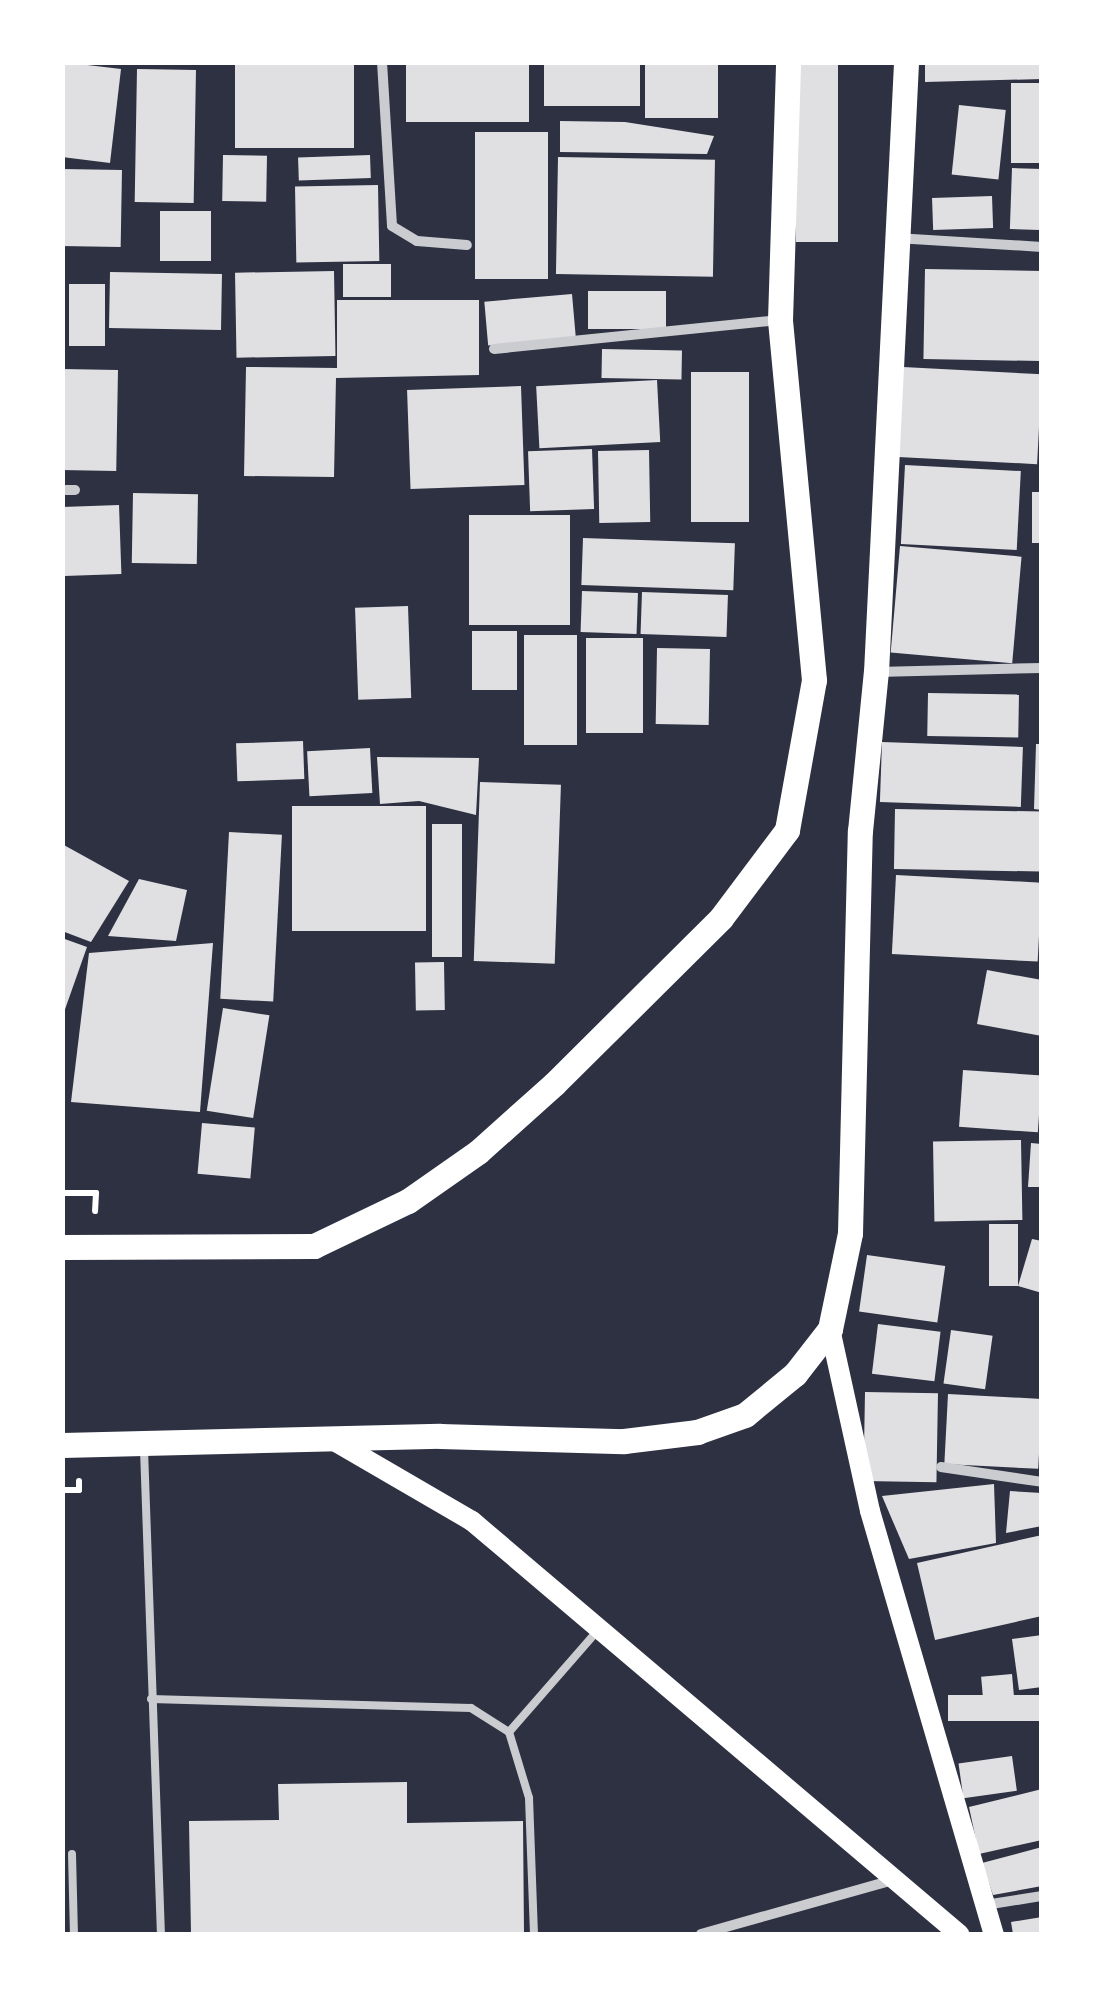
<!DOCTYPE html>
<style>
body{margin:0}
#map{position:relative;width:1104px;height:1997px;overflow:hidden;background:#2d3142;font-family:"Golos Text",sans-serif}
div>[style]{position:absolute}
.building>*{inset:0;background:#e0e0e3;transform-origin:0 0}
.path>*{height:6px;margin:-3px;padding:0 3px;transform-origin:3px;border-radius:3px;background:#fff}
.service>*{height:8px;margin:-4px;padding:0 4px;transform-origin:4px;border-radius:4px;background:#caccd0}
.minor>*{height:10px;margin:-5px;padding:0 5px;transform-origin:5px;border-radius:5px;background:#caccd0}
.secondary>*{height:20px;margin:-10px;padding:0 10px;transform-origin:10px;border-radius:10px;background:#fff}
.primary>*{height:25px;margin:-12.5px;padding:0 12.5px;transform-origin:12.5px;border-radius:12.5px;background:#fff}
span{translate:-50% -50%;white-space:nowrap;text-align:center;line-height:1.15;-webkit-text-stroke:10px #fff;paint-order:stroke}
.frame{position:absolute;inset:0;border:65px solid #fff;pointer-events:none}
</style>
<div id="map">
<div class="building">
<div style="clip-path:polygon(62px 62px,121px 69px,110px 163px,62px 157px)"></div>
<div style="left:235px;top:62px;width:119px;height:86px"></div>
<div style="left:406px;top:62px;width:123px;height:60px"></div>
<div style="left:544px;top:62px;width:96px;height:44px"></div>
<div style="left:645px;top:62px;width:73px;height:56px"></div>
<div style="left:796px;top:62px;width:42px;height:180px"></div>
<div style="clip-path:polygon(925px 62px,1042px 62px,1042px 79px,925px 82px)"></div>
<div style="left:137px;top:69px;width:59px;height:133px;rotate:1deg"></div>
<div style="left:1011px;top:83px;width:31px;height:80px"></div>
<div style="left:959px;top:105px;width:47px;height:70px;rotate:6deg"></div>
<div style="clip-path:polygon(560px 121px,625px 122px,714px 136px,707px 154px,560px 152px)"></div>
<div style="left:475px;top:132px;width:73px;height:147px"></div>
<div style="left:223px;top:155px;width:44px;height:46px;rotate:1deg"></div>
<div style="left:370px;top:155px;width:23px;height:72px;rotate:88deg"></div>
<div style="left:558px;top:157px;width:157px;height:117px;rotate:1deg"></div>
<div style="left:1012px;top:168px;width:30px;height:61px;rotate:2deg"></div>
<div style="left:62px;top:169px;width:60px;height:77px;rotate:1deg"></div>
<div style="left:378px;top:185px;width:76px;height:83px;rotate:89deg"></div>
<div style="left:992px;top:196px;width:32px;height:60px;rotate:88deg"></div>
<div style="left:160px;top:211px;width:51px;height:50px"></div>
<div style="left:343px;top:264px;width:48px;height:33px"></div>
<div style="left:925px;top:269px;width:117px;height:90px;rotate:1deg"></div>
<div style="left:334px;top:271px;width:85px;height:99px;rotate:89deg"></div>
<div style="left:110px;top:272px;width:112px;height:56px;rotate:1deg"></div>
<div style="left:69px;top:284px;width:36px;height:62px"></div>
<div style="left:666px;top:291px;width:38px;height:78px;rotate:90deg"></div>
<div style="left:572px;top:294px;width:44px;height:88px;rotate:85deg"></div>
<div style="clip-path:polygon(337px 300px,479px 300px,479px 375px,336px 378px,334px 477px,244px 476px,246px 367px,337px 368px)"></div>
<div style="left:602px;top:349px;width:80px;height:29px;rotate:1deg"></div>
<div style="left:903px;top:367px;width:139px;height:90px;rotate:3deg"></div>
<div style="left:62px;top:369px;width:56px;height:101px;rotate:1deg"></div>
<div style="left:691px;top:372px;width:58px;height:150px"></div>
<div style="left:657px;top:380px;width:62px;height:121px;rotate:87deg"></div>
<div style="left:521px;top:386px;width:99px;height:114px;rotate:88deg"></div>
<div style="left:592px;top:449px;width:60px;height:64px;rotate:88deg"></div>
<div style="left:649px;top:450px;width:72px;height:51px;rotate:89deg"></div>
<div style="left:905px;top:465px;width:116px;height:79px;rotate:3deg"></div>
<div style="left:1032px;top:492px;width:10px;height:51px"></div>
<div style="left:133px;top:493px;width:65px;height:70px;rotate:1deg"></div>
<div style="left:119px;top:505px;width:69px;height:57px;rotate:88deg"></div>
<div style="left:469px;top:515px;width:101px;height:110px"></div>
<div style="left:583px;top:538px;width:152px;height:47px;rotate:2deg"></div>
<div style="left:900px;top:546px;width:122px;height:107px;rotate:5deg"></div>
<div style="left:582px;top:591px;width:56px;height:41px;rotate:2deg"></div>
<div style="left:642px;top:592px;width:86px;height:42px;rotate:2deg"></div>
<div style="left:408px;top:606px;width:92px;height:53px;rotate:88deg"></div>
<div style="left:472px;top:631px;width:45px;height:59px"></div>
<div style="left:524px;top:635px;width:53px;height:110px"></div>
<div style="left:586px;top:638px;width:57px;height:95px"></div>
<div style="left:657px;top:648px;width:53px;height:76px;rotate:1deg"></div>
<div style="left:928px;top:693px;width:91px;height:43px;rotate:1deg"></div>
<div style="left:303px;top:741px;width:38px;height:67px;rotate:88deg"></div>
<div style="left:882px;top:742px;width:141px;height:60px;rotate:2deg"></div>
<div style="clip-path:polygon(1036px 744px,1042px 744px,1042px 810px,1034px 809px)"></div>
<div style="left:370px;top:748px;width:45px;height:63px;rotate:87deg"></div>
<div style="clip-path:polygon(377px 757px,479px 758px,476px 815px,419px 801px,380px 804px)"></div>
<div style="left:480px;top:782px;width:81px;height:179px;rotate:2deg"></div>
<div style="left:292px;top:806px;width:134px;height:125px"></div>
<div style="left:895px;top:809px;width:147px;height:60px;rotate:1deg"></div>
<div style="left:462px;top:824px;width:133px;height:30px;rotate:90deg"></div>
<div style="left:229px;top:832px;width:53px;height:167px;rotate:3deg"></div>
<div style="clip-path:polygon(62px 844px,129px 881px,91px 942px,62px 931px)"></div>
<div style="left:896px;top:875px;width:146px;height:79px;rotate:3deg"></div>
<div style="clip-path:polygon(139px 879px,187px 890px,176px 941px,108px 936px)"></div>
<div style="clip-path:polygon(62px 938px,87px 947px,63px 1015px,62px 1015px)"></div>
<div style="clip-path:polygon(213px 943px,200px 1112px,71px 1102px,89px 953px)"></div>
<div style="left:444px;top:962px;width:48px;height:29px;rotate:89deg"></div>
<div style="clip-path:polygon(987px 970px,1042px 980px,1042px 1036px,977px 1024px)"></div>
<div style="left:223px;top:1008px;width:47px;height:104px;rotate:9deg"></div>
<div style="left:963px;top:1070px;width:79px;height:57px;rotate:4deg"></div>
<div style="left:202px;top:1123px;width:53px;height:51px;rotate:5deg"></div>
<div style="left:1021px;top:1140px;width:80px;height:88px;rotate:89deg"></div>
<div style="clip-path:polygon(1031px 1143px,1042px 1144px,1042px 1187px,1028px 1187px)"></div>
<div style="left:989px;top:1224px;width:29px;height:62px"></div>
<div style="clip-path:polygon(1032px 1239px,1042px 1241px,1042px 1293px,1018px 1286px)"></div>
<div style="left:867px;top:1255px;width:79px;height:57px;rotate:8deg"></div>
<div style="left:878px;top:1324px;width:63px;height:50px;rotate:7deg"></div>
<div style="left:951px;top:1330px;width:42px;height:54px;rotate:8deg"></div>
<div style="left:865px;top:1392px;width:73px;height:89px;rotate:1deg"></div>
<div style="left:948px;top:1394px;width:94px;height:70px;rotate:3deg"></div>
<div style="clip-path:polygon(994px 1484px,996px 1543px,909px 1559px,882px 1496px)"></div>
<div style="clip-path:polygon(1010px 1491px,1042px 1493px,1042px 1526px,1006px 1533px)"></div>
<div style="clip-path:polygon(1042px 1535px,1042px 1616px,935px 1640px,917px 1563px)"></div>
<div style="clip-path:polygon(1042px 1635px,1042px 1687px,1019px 1690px,1012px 1639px)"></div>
<div style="left:1012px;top:1674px;width:21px;height:31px;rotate:85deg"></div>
<div style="left:1042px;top:1695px;width:26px;height:94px;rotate:90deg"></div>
<div style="left:1012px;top:1756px;width:35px;height:54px;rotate:82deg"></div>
<div style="clip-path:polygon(407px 1782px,407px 1823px,523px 1821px,524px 1934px,191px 1934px,189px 1821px,279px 1820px,278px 1784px)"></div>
<div style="clip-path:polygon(1042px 1789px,1042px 1840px,979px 1854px,969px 1807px)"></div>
<div style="clip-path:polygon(1042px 1847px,1042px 1886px,993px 1895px,982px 1863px)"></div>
<div style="clip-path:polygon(1042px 1917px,1042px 1934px,1013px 1934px,1011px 1922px)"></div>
</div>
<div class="path">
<div style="left:62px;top:1193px;width:34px"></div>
<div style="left:96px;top:1193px;width:18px;rotate:93deg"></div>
<div style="left:62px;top:1490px;width:17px"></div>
<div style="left:79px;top:1490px;width:9px;rotate:-90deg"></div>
</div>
<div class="service">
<div style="left:144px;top:1449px;width:485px;rotate:88deg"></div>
<div style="left:151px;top:1699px;width:320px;rotate:1.6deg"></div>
<div style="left:471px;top:1708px;width:45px;rotate:32.3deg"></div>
<div style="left:509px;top:1732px;width:69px;rotate:73.1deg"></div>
<div style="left:529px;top:1798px;width:136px;rotate:87.9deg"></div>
<div style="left:509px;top:1732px;width:137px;rotate:-48.9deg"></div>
<div style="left:72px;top:1854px;width:80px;rotate:88.6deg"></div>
</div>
<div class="minor">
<div style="left:382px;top:62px;width:164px;rotate:86.5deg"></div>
<div style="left:392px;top:226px;width:29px;rotate:31deg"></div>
<div style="left:417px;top:241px;width:50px;rotate:4.6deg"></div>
<div style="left:896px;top:238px;width:146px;rotate:3.5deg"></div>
<div style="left:494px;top:349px;width:287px;rotate:-5.8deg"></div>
<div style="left:62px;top:490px;width:13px"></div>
<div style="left:877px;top:672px;width:165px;rotate:-1.4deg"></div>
<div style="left:941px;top:1467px;width:102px;rotate:8.4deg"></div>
<div style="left:985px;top:1905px;width:58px;rotate:-9deg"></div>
<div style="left:701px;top:1934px;width:199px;rotate:-15.7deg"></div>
</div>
<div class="secondary">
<div style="left:830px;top:1329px;width:186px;rotate:77.6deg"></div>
<div style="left:870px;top:1511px;width:441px;rotate:73.7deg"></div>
<div style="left:331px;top:1439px;width:163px;rotate:30.2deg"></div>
<div style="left:472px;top:1521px;width:639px;rotate:40.3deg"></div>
</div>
<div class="primary">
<div style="left:62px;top:1247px;width:252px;rotate:-0.2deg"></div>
<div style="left:314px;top:1246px;width:104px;rotate:-25.6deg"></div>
<div style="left:408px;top:1201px;width:85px;rotate:-35deg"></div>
<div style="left:478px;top:1152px;width:102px;rotate:-41.8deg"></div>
<div style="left:554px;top:1084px;width:235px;rotate:-44.8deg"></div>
<div style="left:721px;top:918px;width:110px;rotate:-53.1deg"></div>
<div style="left:787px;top:830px;width:152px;rotate:-79.8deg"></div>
<div style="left:814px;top:680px;width:362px;rotate:-95.4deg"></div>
<div style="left:780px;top:320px;width:258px;rotate:-88.2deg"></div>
<div style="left:62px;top:1445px;width:378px;rotate:-1.4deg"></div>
<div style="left:440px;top:1436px;width:184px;rotate:1.6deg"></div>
<div style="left:624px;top:1441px;width:74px;rotate:-7deg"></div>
<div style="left:697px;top:1432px;width:51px;rotate:-19.5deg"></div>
<div style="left:745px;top:1415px;width:65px;rotate:-39.4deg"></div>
<div style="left:795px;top:1374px;width:57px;rotate:-52.1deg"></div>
<div style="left:830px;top:1329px;width:98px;rotate:-78.2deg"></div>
<div style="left:850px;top:1233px;width:402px;rotate:-88.6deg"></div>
<div style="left:860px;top:831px;width:160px;rotate:-84.3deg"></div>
<div style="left:876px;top:672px;width:611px;rotate:-87.18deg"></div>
</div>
<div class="frame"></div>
</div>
